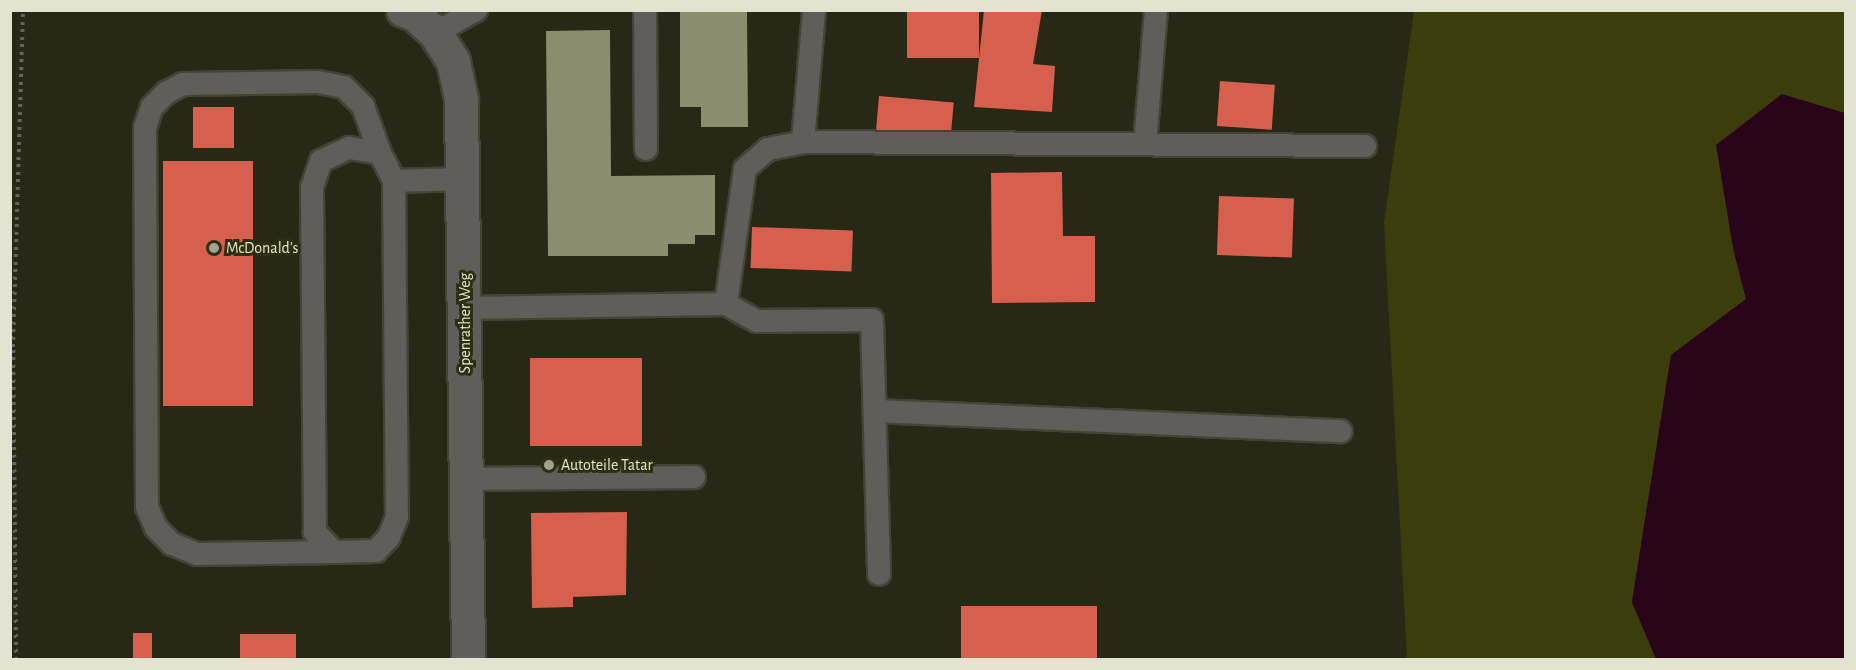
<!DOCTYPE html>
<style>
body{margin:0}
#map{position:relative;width:1856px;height:670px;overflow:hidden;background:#282817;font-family:"Alegreya Sans",sans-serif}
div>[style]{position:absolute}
.green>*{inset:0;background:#3c3d0d}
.water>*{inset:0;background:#2a0519}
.shops>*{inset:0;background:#d6604d;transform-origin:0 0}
.industry>*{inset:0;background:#8c8c6e}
.path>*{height:4px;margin-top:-2px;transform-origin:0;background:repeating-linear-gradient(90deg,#64625e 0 3px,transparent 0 7.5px)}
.roads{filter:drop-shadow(2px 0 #444436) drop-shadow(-2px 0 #444436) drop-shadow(0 2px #444436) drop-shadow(0 -2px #444436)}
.service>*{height:22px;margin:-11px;padding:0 11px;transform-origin:11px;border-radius:11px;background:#615d5a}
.minor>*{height:33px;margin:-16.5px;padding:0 16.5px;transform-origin:16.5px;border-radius:16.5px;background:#615d5a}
.dots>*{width:16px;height:16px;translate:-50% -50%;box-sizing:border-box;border:3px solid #2e2f10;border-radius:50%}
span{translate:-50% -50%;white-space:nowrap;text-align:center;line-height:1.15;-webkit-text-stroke:6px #2e2f10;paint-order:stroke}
.poi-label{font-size:16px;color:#e2e3d1}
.left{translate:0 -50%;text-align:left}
.street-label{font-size:16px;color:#e2e3d1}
.frame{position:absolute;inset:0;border:12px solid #e2e3d1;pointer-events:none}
</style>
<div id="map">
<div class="green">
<div style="clip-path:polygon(1414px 11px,1845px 11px,1845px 113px,1733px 248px,1746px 299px,1671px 356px,1632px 602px,1656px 659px,1407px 659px,1384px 223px)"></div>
</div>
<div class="water">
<div style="clip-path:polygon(1782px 94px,1845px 113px,1845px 659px,1656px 659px,1632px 602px,1671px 355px,1746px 299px,1733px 248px,1716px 145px)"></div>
</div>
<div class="shops">
<div style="left:907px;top:10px;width:72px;height:48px"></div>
<div style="clip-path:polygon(984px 10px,1042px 10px,1033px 64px,1055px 66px,1052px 112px,974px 107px)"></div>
<div style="left:1220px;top:81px;width:55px;height:45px;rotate:4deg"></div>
<div style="left:879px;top:96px;width:75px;height:35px;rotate:5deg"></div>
<div style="left:193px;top:107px;width:41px;height:41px"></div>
<div style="left:253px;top:161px;width:245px;height:90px;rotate:90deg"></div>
<div style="clip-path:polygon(1062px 172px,1063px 236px,1095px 236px,1095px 302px,992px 303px,991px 173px)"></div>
<div style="left:1219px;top:196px;width:75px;height:59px;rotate:2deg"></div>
<div style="left:752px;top:227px;width:101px;height:41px;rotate:2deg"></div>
<div style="left:530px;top:358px;width:112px;height:88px"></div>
<div style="clip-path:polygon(627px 512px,626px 595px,573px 597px,573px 607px,532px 608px,531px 513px)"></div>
<div style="left:1097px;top:606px;width:54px;height:136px;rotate:90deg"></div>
<div style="left:133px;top:633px;width:19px;height:27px"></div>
<div style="left:240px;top:634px;width:56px;height:26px"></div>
</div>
<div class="industry">
<div style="clip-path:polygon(680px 10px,747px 10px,748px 127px,701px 127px,701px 107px,680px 107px)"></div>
<div style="clip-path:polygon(610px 30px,611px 176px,715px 175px,715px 235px,695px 235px,695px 244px,668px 244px,668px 256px,548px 256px,546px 31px)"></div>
</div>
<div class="path">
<div style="left:16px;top:660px;width:313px;rotate:-90.5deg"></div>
<div style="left:13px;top:347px;width:337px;rotate:-88.3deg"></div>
</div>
<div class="roads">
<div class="service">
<div style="left:645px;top:10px;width:139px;rotate:89.6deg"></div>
<div style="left:435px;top:33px;width:47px;rotate:-29.3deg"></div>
<div style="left:803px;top:142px;width:132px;rotate:-85.2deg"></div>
<div style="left:1145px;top:144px;width:134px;rotate:-85.3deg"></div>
<div style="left:349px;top:148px;width:31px;rotate:9deg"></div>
<div style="left:380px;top:153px;width:31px;rotate:63deg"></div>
<div style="left:394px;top:181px;width:336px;rotate:89.5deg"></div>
<div style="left:397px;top:517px;width:22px;rotate:112deg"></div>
<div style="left:389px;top:537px;width:19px;rotate:133deg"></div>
<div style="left:376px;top:551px;width:42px;rotate:178.6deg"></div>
<div style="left:334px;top:552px;width:28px;rotate:-134deg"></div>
<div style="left:315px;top:532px;width:345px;rotate:-90.5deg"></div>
<div style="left:312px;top:187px;width:28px;rotate:-71deg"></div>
<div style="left:321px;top:161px;width:31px;rotate:-25deg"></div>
<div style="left:394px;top:181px;width:70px;rotate:-1.6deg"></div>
<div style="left:726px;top:304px;width:35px;rotate:29deg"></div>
<div style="left:757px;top:321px;width:115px;rotate:-0.5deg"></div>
<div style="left:872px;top:320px;width:254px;rotate:88.4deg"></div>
<div style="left:465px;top:308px;width:261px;rotate:-0.9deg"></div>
<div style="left:726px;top:304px;width:136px;rotate:-82deg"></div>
<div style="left:745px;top:169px;width:30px;rotate:-41deg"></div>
<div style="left:768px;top:149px;width:36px;rotate:-11deg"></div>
<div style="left:803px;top:142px;width:562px;rotate:0.41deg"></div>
<div style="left:875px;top:411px;width:466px;rotate:2.5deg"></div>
<div style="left:466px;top:479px;width:228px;rotate:-0.5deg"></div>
<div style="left:334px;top:552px;width:137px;rotate:179.2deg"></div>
<div style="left:197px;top:554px;width:27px;rotate:-158deg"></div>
<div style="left:172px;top:544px;width:23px;rotate:-135deg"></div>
<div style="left:156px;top:528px;width:23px;rotate:-113deg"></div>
<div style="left:147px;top:507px;width:379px;rotate:-90.3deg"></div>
<div style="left:145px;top:128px;width:22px;rotate:-72deg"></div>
<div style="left:152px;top:107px;width:20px;rotate:-45deg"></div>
<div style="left:166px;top:93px;width:19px;rotate:-28deg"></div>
<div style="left:183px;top:84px;width:135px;rotate:-0.8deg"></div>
<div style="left:318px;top:82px;width:26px;rotate:11deg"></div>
<div style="left:344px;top:87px;width:27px;rotate:45deg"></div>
<div style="left:363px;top:106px;width:50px;rotate:70.1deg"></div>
</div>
<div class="minor">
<div style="left:403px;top:10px;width:10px;rotate:17deg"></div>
<div style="left:413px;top:13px;width:30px;rotate:42deg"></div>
<div style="left:435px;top:33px;width:33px;rotate:57deg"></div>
<div style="left:453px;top:61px;width:40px;rotate:78deg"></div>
<div style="left:461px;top:100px;width:560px;rotate:89.28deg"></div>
</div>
</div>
<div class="dots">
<div style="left:214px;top:248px;background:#a1a290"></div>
<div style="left:549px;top:465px;background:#a1a290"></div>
</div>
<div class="poi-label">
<span class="left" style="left:226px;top:248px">McDonald's</span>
<span class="left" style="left:561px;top:465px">Autoteile Tatar</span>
</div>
<div class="street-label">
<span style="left:465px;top:323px;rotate:-90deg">Spenrather Weg</span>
</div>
<div class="frame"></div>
</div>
